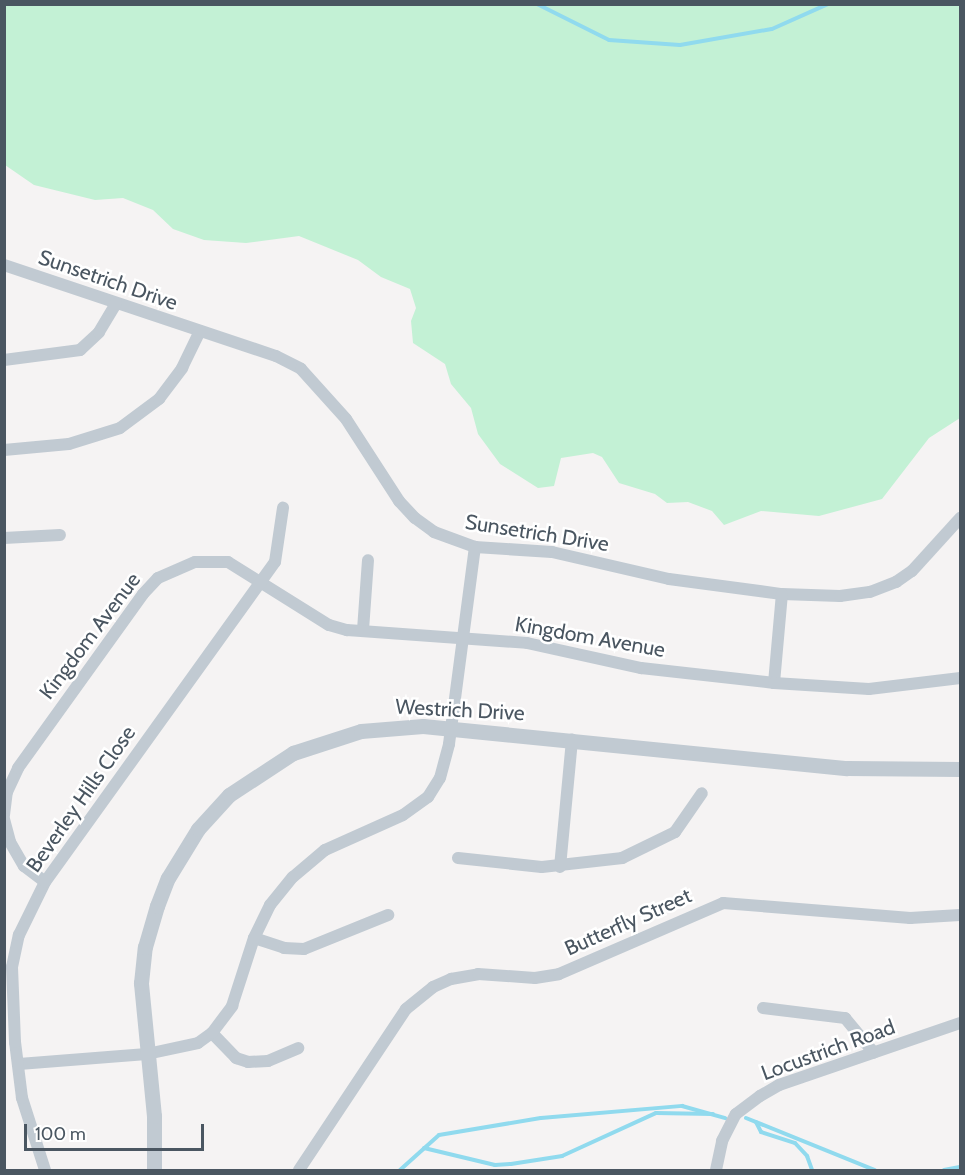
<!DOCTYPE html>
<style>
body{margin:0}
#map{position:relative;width:965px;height:1175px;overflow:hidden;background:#f5f3f3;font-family:Cabin,sans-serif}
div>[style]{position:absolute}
.green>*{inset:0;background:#c3f1d5}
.stream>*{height:4px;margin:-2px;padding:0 2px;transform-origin:2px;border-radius:2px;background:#90daee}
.minor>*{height:12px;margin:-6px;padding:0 6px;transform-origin:6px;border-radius:6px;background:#c1cad2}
.tertiary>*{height:15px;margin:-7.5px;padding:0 7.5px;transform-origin:7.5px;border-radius:7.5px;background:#c1cad2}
span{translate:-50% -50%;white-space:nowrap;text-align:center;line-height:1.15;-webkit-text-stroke:5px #fff;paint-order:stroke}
.street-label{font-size:21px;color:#4a5661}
.frame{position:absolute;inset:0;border:6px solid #4a5661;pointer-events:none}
.scale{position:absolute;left:24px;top:1124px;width:180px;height:27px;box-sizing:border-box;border:3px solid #4a5661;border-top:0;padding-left:8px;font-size:18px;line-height:21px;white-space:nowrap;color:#4a5661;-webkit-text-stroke:4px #fff;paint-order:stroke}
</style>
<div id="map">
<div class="green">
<div style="clip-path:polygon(4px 5px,960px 5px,960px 418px,929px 438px,882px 499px,819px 516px,761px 511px,724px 525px,712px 511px,688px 502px,667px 503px,655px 494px,619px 483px,602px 457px,593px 453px,561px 458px,554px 486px,538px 488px,500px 464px,478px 434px,471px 408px,451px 384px,445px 364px,413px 343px,411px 321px,416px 308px,410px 289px,381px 277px,358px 260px,299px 236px,246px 243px,204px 240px,173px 229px,153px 210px,123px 198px,95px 200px,34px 185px,5px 165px)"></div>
</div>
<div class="stream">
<div style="left:537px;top:4px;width:80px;rotate:26.6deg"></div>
<div style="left:609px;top:40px;width:71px;rotate:4deg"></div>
<div style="left:680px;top:45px;width:93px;rotate:-9.9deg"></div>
<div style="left:772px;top:29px;width:61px;rotate:-24.1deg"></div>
<div style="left:746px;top:1118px;width:139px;rotate:22deg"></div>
<div style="left:756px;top:1122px;width:11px;rotate:63deg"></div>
<div style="left:761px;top:1132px;width:36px;rotate:18deg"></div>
<div style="left:795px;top:1143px;width:18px;rotate:47deg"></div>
<div style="left:807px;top:1156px;width:15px;rotate:70deg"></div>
<div style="left:424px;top:1148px;width:73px;rotate:13.5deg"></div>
<div style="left:495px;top:1165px;width:16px;rotate:-4deg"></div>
<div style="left:511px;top:1164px;width:52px;rotate:-8.9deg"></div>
<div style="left:562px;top:1156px;width:103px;rotate:-24.6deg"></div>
<div style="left:656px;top:1113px;width:57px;rotate:1deg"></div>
<div style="left:400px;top:1170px;width:52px;rotate:-41.9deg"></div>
<div style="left:439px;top:1135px;width:103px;rotate:-9.5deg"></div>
<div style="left:541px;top:1118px;width:142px;rotate:-4.9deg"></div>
<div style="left:682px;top:1106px;width:45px;rotate:15.6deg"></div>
<div style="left:944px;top:1170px;width:16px;rotate:-11deg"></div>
</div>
<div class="minor">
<div style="left:4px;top:265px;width:287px;rotate:18.5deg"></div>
<div style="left:276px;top:356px;width:28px;rotate:27deg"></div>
<div style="left:301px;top:369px;width:67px;rotate:48deg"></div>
<div style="left:346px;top:419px;width:98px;rotate:57.1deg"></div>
<div style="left:399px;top:501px;width:23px;rotate:47deg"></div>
<div style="left:415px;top:518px;width:24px;rotate:36deg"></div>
<div style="left:434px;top:532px;width:44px;rotate:20.1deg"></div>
<div style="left:475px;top:547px;width:77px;rotate:3.7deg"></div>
<div style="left:552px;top:552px;width:120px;rotate:13deg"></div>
<div style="left:669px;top:579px;width:114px;rotate:7.6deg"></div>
<div style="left:782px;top:594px;width:58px;rotate:2deg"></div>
<div style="left:840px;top:596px;width:30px;rotate:-8deg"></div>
<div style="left:870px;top:592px;width:28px;rotate:-21deg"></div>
<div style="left:896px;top:582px;width:19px;rotate:-35deg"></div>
<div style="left:912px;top:571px;width:72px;rotate:-47.8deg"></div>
<div style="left:4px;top:360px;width:77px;rotate:-7.5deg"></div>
<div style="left:80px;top:350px;width:26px;rotate:-43deg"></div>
<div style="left:99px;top:332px;width:33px;rotate:-59deg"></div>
<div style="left:4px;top:450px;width:65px;rotate:-5.3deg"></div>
<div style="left:69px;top:444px;width:53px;rotate:-17.4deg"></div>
<div style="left:120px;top:428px;width:49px;rotate:-36.6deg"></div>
<div style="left:159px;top:399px;width:39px;rotate:-53deg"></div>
<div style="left:182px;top:368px;width:41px;rotate:-64.1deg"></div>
<div style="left:4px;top:538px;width:56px;rotate:-3.1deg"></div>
<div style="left:363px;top:630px;width:70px;rotate:-85.9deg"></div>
<div style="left:774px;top:683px;width:89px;rotate:-84.9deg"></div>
<div style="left:4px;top:815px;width:23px;rotate:-83deg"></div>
<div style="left:7px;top:792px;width:26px;rotate:-65deg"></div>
<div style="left:18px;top:768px;width:214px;rotate:-54.3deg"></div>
<div style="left:143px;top:594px;width:22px;rotate:-47deg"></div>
<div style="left:158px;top:578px;width:40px;rotate:-23.4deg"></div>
<div style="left:195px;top:562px;width:33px"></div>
<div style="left:228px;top:562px;width:119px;rotate:32deg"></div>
<div style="left:329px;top:625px;width:19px;rotate:16deg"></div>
<div style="left:347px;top:630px;width:180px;rotate:4.1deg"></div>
<div style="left:527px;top:643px;width:117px;rotate:12.4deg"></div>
<div style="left:641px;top:668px;width:134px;rotate:6.4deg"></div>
<div style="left:774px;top:683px;width:95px;rotate:3.6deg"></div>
<div style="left:869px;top:689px;width:92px;rotate:-6.9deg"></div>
<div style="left:4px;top:819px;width:24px;rotate:75deg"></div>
<div style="left:10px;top:842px;width:28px;rotate:60deg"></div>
<div style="left:24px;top:866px;width:26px;rotate:37deg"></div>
<div style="left:458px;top:858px;width:84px;rotate:6.1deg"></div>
<div style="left:542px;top:867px;width:81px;rotate:-6.4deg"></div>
<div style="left:622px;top:858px;width:59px;rotate:-26.1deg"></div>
<div style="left:675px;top:832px;width:47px;rotate:-55.3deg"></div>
<div style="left:560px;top:867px;width:128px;rotate:-84.6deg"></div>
<div style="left:254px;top:938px;width:32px;rotate:18deg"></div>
<div style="left:284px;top:948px;width:20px;rotate:3deg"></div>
<div style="left:304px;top:949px;width:91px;rotate:-22deg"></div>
<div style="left:763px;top:1008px;width:83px;rotate:7deg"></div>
<div style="left:845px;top:1018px;width:45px;rotate:50.4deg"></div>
<div style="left:212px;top:1033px;width:35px;rotate:46deg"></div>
<div style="left:236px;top:1058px;width:13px;rotate:18deg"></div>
<div style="left:248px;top:1062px;width:20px;rotate:-3deg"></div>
<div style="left:268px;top:1061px;width:33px;rotate:-23deg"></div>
<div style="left:19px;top:1064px;width:128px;rotate:-4.5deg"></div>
<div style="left:147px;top:1054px;width:52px;rotate:-12.2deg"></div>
<div style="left:198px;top:1043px;width:17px;rotate:-36deg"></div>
<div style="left:212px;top:1033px;width:34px;rotate:-53deg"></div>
<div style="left:232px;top:1006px;width:71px;rotate:-72.1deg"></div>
<div style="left:254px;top:938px;width:37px;rotate:-64deg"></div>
<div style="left:270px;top:905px;width:36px;rotate:-51deg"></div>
<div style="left:293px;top:877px;width:42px;rotate:-40.2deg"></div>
<div style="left:325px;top:850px;width:85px;rotate:-24.2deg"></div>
<div style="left:403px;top:815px;width:31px;rotate:-36deg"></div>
<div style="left:428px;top:797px;width:22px;rotate:-58deg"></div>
<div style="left:440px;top:778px;width:35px;rotate:-75deg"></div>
<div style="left:449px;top:744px;width:199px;rotate:-82.5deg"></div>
<div style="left:45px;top:1170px;width:76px;rotate:-107.7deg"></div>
<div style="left:22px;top:1098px;width:56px;rotate:-97.1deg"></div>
<div style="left:15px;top:1042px;width:75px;rotate:-92.3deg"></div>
<div style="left:12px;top:967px;width:33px;rotate:-78deg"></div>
<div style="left:19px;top:935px;width:59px;rotate:-63.9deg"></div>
<div style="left:45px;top:882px;width:394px;rotate:-54.3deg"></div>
<div style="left:275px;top:562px;width:55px;rotate:-81.6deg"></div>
<div style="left:299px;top:1170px;width:193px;rotate:-56.4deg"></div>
<div style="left:406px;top:1009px;width:35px;rotate:-39deg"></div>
<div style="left:433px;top:987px;width:20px;rotate:-24deg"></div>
<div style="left:451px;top:979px;width:27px;rotate:-10deg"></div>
<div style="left:478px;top:974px;width:57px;rotate:4deg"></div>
<div style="left:535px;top:978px;width:24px;rotate:-9deg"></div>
<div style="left:559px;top:974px;width:179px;rotate:-23.4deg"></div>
<div style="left:723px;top:903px;width:188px;rotate:4.6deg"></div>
<div style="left:910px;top:918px;width:50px;rotate:-3.4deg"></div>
<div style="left:716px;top:1170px;width:30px;rotate:-78deg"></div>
<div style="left:722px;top:1141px;width:30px;rotate:-63deg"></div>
<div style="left:736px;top:1114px;width:30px;rotate:-37deg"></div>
<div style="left:760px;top:1096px;width:22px;rotate:-30deg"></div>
<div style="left:779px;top:1085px;width:191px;rotate:-18.9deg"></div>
</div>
<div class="tertiary">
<div style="left:154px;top:1170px;width:54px;rotate:-90deg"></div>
<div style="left:154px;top:1116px;width:134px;rotate:-95.6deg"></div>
<div style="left:141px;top:983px;width:36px;rotate:-84deg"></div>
<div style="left:145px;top:947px;width:43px;rotate:-73.7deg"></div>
<div style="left:157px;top:906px;width:30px;rotate:-69deg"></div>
<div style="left:168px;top:878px;width:57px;rotate:-58.5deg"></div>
<div style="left:198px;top:829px;width:46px;rotate:-47.6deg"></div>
<div style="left:229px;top:795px;width:77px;rotate:-33.3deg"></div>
<div style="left:293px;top:753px;width:71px;rotate:-17.9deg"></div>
<div style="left:361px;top:731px;width:62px;rotate:-4.6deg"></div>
<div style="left:423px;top:726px;width:426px;rotate:5.7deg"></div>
<div style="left:847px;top:768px;width:113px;rotate:0.5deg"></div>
</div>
<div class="street-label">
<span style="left:108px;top:280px;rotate:19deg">Sunsetrich Drive</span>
<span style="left:537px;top:533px;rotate:9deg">Sunsetrich Drive</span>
<span style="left:90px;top:636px;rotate:-53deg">Kingdom Avenue</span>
<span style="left:590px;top:637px;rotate:10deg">Kingdom Avenue</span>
<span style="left:460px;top:710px;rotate:3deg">Westrich Drive</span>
<span style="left:81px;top:799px;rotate:-55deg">Beverley Hills Close</span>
<span style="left:628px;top:922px;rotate:-24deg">Butterfly Street</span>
<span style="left:828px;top:1050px;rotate:-20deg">Locustrich Road</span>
</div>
<div class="frame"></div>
<div class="scale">100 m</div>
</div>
